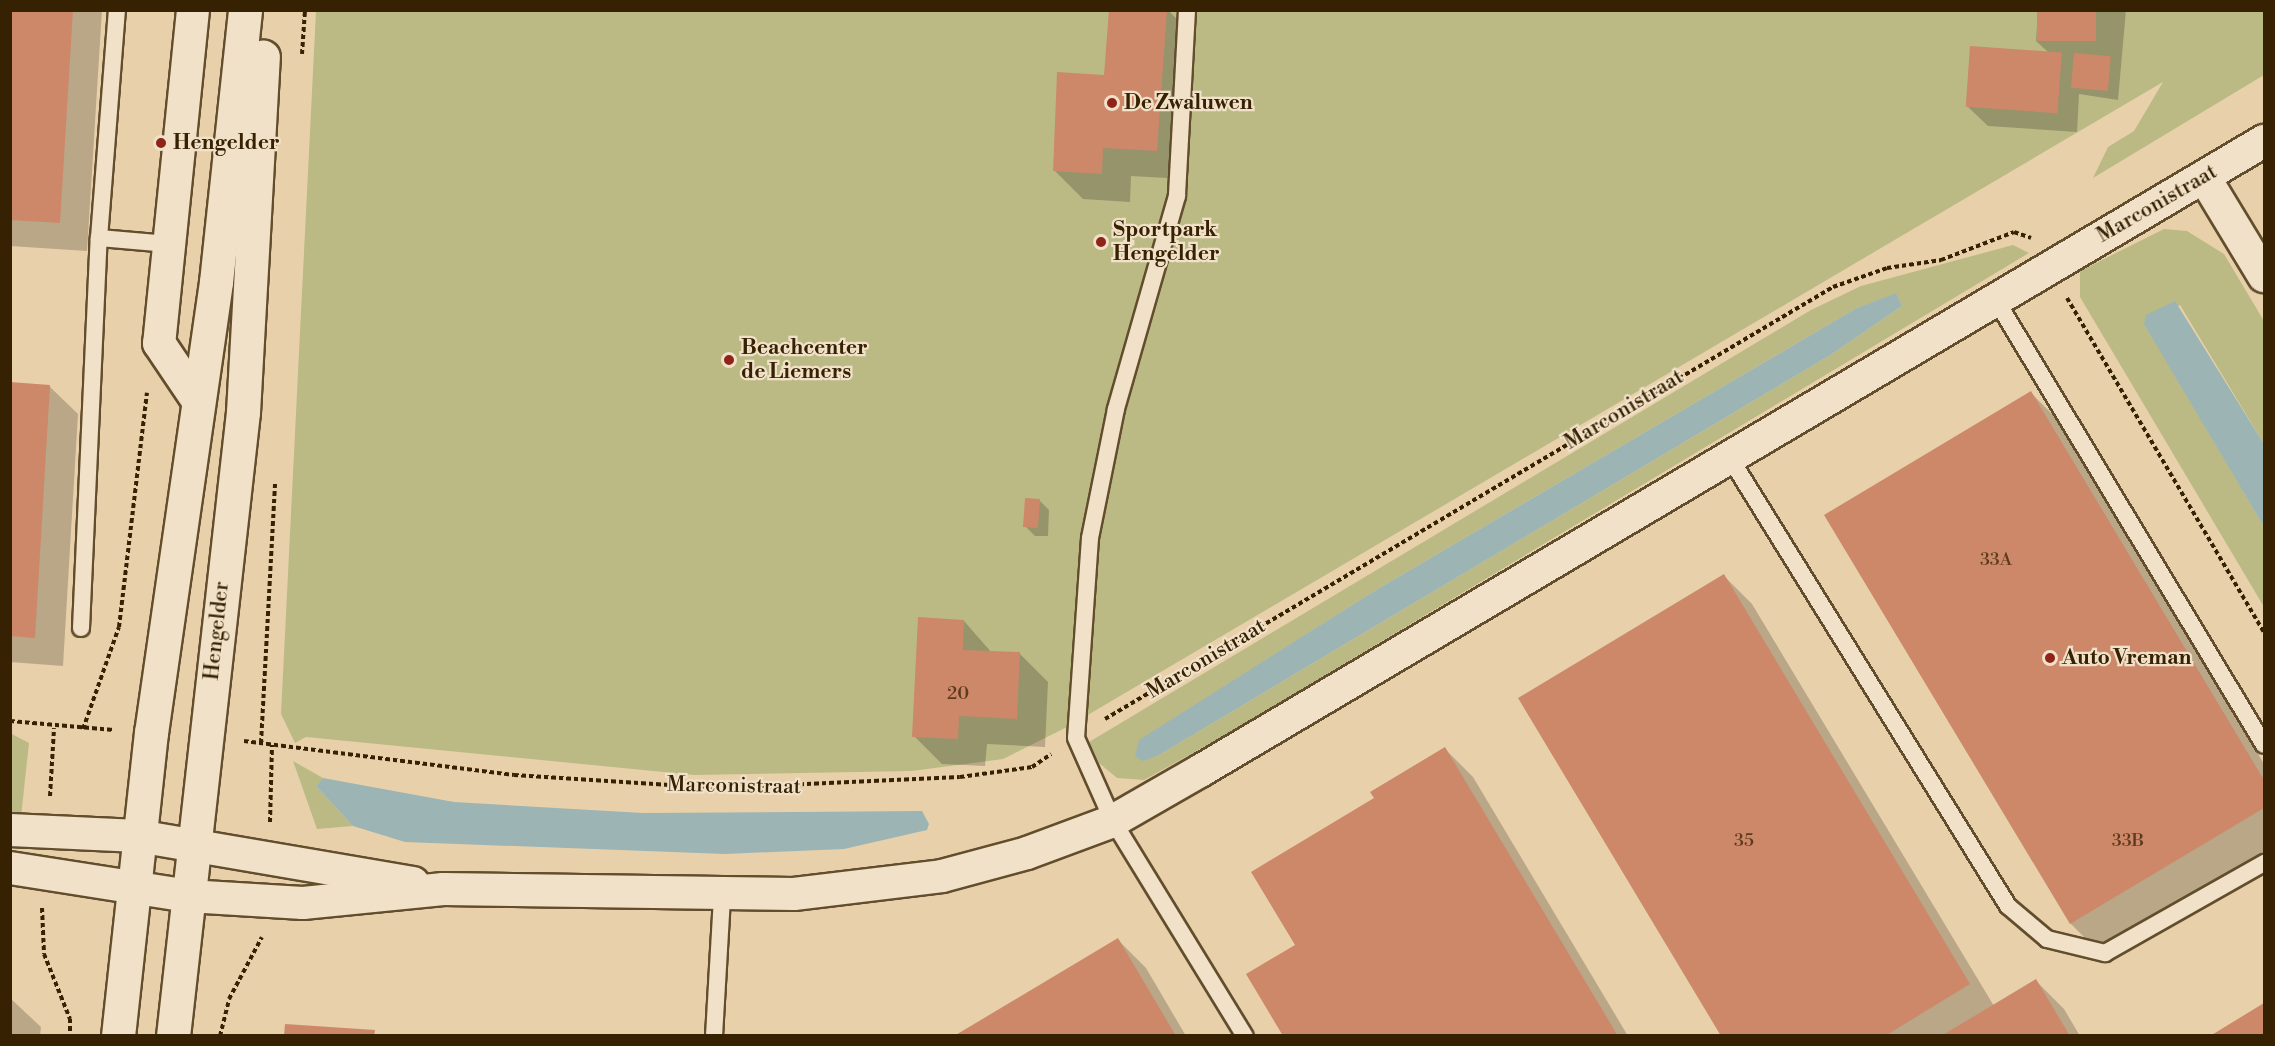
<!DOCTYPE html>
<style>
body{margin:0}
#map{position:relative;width:2275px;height:1046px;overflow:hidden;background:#e8d1aa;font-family:"Libre Bodoni",serif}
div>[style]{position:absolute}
.green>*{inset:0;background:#bbba85}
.water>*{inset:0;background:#9cb4b4}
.shadow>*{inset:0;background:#0003}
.building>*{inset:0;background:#cd886a;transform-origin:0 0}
.path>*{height:4px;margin-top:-2px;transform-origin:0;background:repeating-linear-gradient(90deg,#362102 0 4.5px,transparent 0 7.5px)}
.roads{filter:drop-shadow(2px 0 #624d2c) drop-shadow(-2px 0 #624d2c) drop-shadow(0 2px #624d2c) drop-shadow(0 -2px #624d2c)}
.service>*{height:16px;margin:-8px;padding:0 8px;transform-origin:8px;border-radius:8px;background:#f0e1c8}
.minor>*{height:32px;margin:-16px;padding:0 16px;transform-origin:16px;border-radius:16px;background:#f0e1c8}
.secondary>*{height:33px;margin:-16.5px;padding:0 16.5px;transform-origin:16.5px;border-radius:16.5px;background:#f0e1c8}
.dots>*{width:16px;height:16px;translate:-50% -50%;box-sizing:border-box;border:3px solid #f0e1c8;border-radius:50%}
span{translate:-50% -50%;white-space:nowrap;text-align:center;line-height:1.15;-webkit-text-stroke:4.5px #f0e1c8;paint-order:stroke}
.number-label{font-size:18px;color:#5c3b1c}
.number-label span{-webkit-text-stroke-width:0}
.poi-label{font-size:21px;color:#362102;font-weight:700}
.left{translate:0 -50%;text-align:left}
.street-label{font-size:21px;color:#362102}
.frame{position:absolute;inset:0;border:12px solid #362102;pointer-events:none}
</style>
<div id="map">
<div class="green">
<div style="clip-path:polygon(316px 11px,2264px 11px,2264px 75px,2093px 178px,2108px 147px,2134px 131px,2163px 82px,1069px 726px,1003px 759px,912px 771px,694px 775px,306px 737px,295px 743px,281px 714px)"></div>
<div style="clip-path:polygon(2164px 229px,2187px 231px,2224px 254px,2264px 321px,2264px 444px,2180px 305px,2145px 324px,2264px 527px,2264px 607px,2080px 297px,2080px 271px)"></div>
<div style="clip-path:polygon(evenodd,2013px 245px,2029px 253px,1227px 734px,1144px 780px,1117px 778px,1099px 763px,1089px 742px,1811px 310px,1861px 286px,2013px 245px,1896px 294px,1902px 306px,1832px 354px,1159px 755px,1170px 721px,1376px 590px,1855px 309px,1896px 294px)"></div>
<div style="clip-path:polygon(10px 733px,29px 743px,21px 817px,11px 817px)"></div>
<div style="clip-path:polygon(293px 761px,323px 778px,316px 786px,353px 826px,317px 829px)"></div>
</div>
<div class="water">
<div style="clip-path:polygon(1896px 293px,1902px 306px,1832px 354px,1159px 755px,1143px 761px,1135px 756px,1139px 740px,1376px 590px,1855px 309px)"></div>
<div style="clip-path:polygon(2175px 301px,2264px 444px,2264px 527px,2144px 324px,2146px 315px)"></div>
<div style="clip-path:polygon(323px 778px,454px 802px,643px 813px,922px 811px,929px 824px,927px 830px,844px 849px,725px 854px,405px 842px,353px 826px,316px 786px)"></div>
</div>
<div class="shadow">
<div style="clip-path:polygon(10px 10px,102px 10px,87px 251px,10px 246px)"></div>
<div style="clip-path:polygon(1110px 10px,1168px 10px,1194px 37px,1185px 179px,1131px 176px,1130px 202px,1083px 199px,1054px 170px,1106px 77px)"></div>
<div style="clip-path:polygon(2038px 10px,2126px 10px,2118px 100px,2079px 94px,2077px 132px,1988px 126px,1968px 107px,2048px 52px,2036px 41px)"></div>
<div style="clip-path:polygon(10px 384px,49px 386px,78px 414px,63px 666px,10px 662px)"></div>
<div style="clip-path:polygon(2031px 393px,2059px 421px,2264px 764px,2264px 853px,2099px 952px,2071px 924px,1827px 515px)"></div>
<div style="clip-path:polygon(1039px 500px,1049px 510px,1048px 536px,1035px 536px,1025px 526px)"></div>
<div style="clip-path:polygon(1724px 576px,1752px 604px,1994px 1006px,2036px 981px,2064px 1009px,2080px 1036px,1723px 1036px)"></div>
<div style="clip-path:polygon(964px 621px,992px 653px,1020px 654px,1048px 682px,1045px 747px,987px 744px,985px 766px,942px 764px,914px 736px)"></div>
<div style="clip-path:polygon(1445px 749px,1473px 777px,1628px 1036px,1285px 1036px,1297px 946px,1376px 799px)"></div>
<div style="clip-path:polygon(1118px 940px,1146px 968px,1186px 1036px,957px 1036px)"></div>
<div style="clip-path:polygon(10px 998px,41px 1027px,40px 1036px,10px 1036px)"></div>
</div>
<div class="building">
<div style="clip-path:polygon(10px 10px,73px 10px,60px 223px,10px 220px)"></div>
<div style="clip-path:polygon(1109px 10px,1167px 10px,1157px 151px,1103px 148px,1102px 174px,1053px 171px,1057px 72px,1104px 75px)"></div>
<div style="left:2037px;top:10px;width:59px;height:31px"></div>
<div style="left:1970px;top:46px;width:92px;height:61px;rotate:4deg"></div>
<div style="left:2074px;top:53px;width:37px;height:35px;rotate:5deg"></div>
<div style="clip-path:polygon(10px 382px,50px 385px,35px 638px,10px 636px)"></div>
<div style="clip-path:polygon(2031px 391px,2264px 780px,2264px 808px,2070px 924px,1824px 515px)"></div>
<div style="left:1025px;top:498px;width:15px;height:29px;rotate:4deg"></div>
<div style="clip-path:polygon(1724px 574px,1970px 984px,1885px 1036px,1721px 1036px,1518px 698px)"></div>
<div style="clip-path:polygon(918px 617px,964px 620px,963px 650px,1020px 652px,1017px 719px,959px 716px,958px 739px,912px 737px)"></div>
<div style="clip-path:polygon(1445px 747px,1618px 1036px,1283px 1036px,1246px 974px,1295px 945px,1251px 872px,1374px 798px,1370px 792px)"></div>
<div style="clip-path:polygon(1118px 938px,1176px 1036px,954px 1036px)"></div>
<div style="clip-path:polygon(2036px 979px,2070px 1036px,1941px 1036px)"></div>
<div style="clip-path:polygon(2264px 1003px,2264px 1036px,2210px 1036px)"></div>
<div style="clip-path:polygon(285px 1024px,375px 1030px,374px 1036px,284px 1036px)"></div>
</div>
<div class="path">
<div style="left:302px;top:54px;width:44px;rotate:-86.1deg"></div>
<div style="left:2067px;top:298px;width:388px;rotate:59.5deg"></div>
<div style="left:1105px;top:719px;width:847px;rotate:-30.69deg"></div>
<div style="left:1833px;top:287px;width:57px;rotate:-19.4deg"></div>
<div style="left:1887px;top:268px;width:55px;rotate:-8.4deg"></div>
<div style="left:1941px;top:260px;width:78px;rotate:-21deg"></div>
<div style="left:2014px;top:232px;width:18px;rotate:19deg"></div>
<div style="left:10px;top:721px;width:104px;rotate:4.9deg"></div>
<div style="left:83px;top:729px;width:108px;rotate:-70.6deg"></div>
<div style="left:119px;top:627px;width:236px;rotate:-83.2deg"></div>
<div style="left:244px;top:741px;width:272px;rotate:7.2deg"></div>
<div style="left:514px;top:775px;width:203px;rotate:3.7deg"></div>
<div style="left:717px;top:788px;width:243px;rotate:-2.6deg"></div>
<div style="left:960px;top:777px;width:73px;rotate:-7.9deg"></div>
<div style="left:1032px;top:767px;width:23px;rotate:-34deg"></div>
<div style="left:261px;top:743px;width:260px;rotate:-86.9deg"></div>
<div style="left:50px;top:796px;width:68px;rotate:-86.6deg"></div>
<div style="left:270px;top:822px;width:77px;rotate:-88.5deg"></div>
<div style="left:42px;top:908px;width:46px;rotate:87.5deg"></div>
<div style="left:44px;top:954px;width:70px;rotate:68.2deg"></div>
<div style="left:70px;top:1019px;width:17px;rotate:90deg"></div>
<div style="left:220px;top:1036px;width:38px;rotate:-76deg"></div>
<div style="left:229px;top:999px;width:70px;rotate:-62deg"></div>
</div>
<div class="roads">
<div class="service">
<div style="left:1187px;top:10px;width:186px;rotate:93.1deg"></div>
<div style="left:1177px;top:196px;width:222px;rotate:106deg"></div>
<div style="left:1116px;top:409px;width:132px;rotate:101.4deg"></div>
<div style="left:1090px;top:538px;width:200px;rotate:94deg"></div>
<div style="left:1076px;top:738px;width:91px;rotate:66deg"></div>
<div style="left:1113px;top:821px;width:252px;rotate:58.5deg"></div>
<div style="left:99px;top:238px;width:70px;rotate:4.9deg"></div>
<div style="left:1996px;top:300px;width:519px;rotate:58.94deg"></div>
<div style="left:1730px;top:458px;width:527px;rotate:58.18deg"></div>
<div style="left:2008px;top:906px;width:51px;rotate:40.2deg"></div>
<div style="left:2047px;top:939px;width:60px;rotate:13.6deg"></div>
<div style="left:2105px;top:953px;width:183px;rotate:-29.5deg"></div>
<div style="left:81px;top:628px;width:390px;rotate:-87.4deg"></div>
<div style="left:99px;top:238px;width:229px;rotate:-85.5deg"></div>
<div style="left:714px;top:1036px;width:140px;rotate:-86.7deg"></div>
</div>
<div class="minor">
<div style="left:193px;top:10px;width:335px;rotate:95.8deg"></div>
<div style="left:159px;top:343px;width:70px;rotate:56.1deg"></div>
<div style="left:2204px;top:177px;width:116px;rotate:58.8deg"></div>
<div style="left:10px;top:830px;width:128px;rotate:2.7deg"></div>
<div style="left:138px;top:836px;width:279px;rotate:9.7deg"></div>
<div style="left:10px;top:868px;width:180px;rotate:8.9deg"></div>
<div style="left:188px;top:896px;width:115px;rotate:3.5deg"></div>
<div style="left:303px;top:903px;width:141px;rotate:-5.7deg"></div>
<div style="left:443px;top:889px;width:351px;rotate:0.8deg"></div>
<div style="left:794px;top:894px;width:149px;rotate:-6.9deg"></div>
<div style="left:942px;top:876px;width:88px;rotate:-15.1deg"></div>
<div style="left:1027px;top:853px;width:92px;rotate:-20.4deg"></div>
<div style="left:1113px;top:821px;width:100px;rotate:-29.9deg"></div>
<div style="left:1200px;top:771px;width:1237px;rotate:-30.63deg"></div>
</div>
<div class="secondary">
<div style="left:118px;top:1036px;width:305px;rotate:-83.8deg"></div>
<div style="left:151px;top:733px;width:456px;rotate:-81.8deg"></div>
<div style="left:216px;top:282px;width:274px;rotate:-83.9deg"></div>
<div style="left:173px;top:1036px;width:628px;rotate:-83.6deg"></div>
<div style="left:243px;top:412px;width:356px;rotate:-86.8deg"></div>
</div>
</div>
<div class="dots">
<div style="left:1112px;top:103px;background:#8f2418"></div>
<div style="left:161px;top:143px;background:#8f2418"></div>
<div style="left:1101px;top:242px;background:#8f2418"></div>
<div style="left:729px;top:360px;background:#8f2418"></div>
<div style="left:2050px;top:658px;background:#8f2418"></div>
</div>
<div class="number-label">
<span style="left:1996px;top:560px">33A</span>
<span style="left:958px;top:694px">20</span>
<span style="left:1744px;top:841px">35</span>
<span style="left:2128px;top:841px">33B</span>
</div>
<div class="poi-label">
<span class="left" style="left:1124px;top:103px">De Zwaluwen</span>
<span class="left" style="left:173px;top:143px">Hengelder</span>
<span class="left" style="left:1113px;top:242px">Sportpark<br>Hengelder</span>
<span class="left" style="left:741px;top:360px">Beachcenter<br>de Liemers</span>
<span class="left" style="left:2062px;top:658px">Auto Vreman</span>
</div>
<div class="street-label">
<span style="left:2157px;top:204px;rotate:-30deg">Marconistraat</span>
<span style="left:1624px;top:410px;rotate:-31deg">Marconistraat</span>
<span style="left:217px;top:631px;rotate:-84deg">Hengelder</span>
<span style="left:1206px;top:659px;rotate:-31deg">Marconistraat</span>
<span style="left:734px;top:786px;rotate:1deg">Marconistraat</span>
</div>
<div class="frame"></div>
</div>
